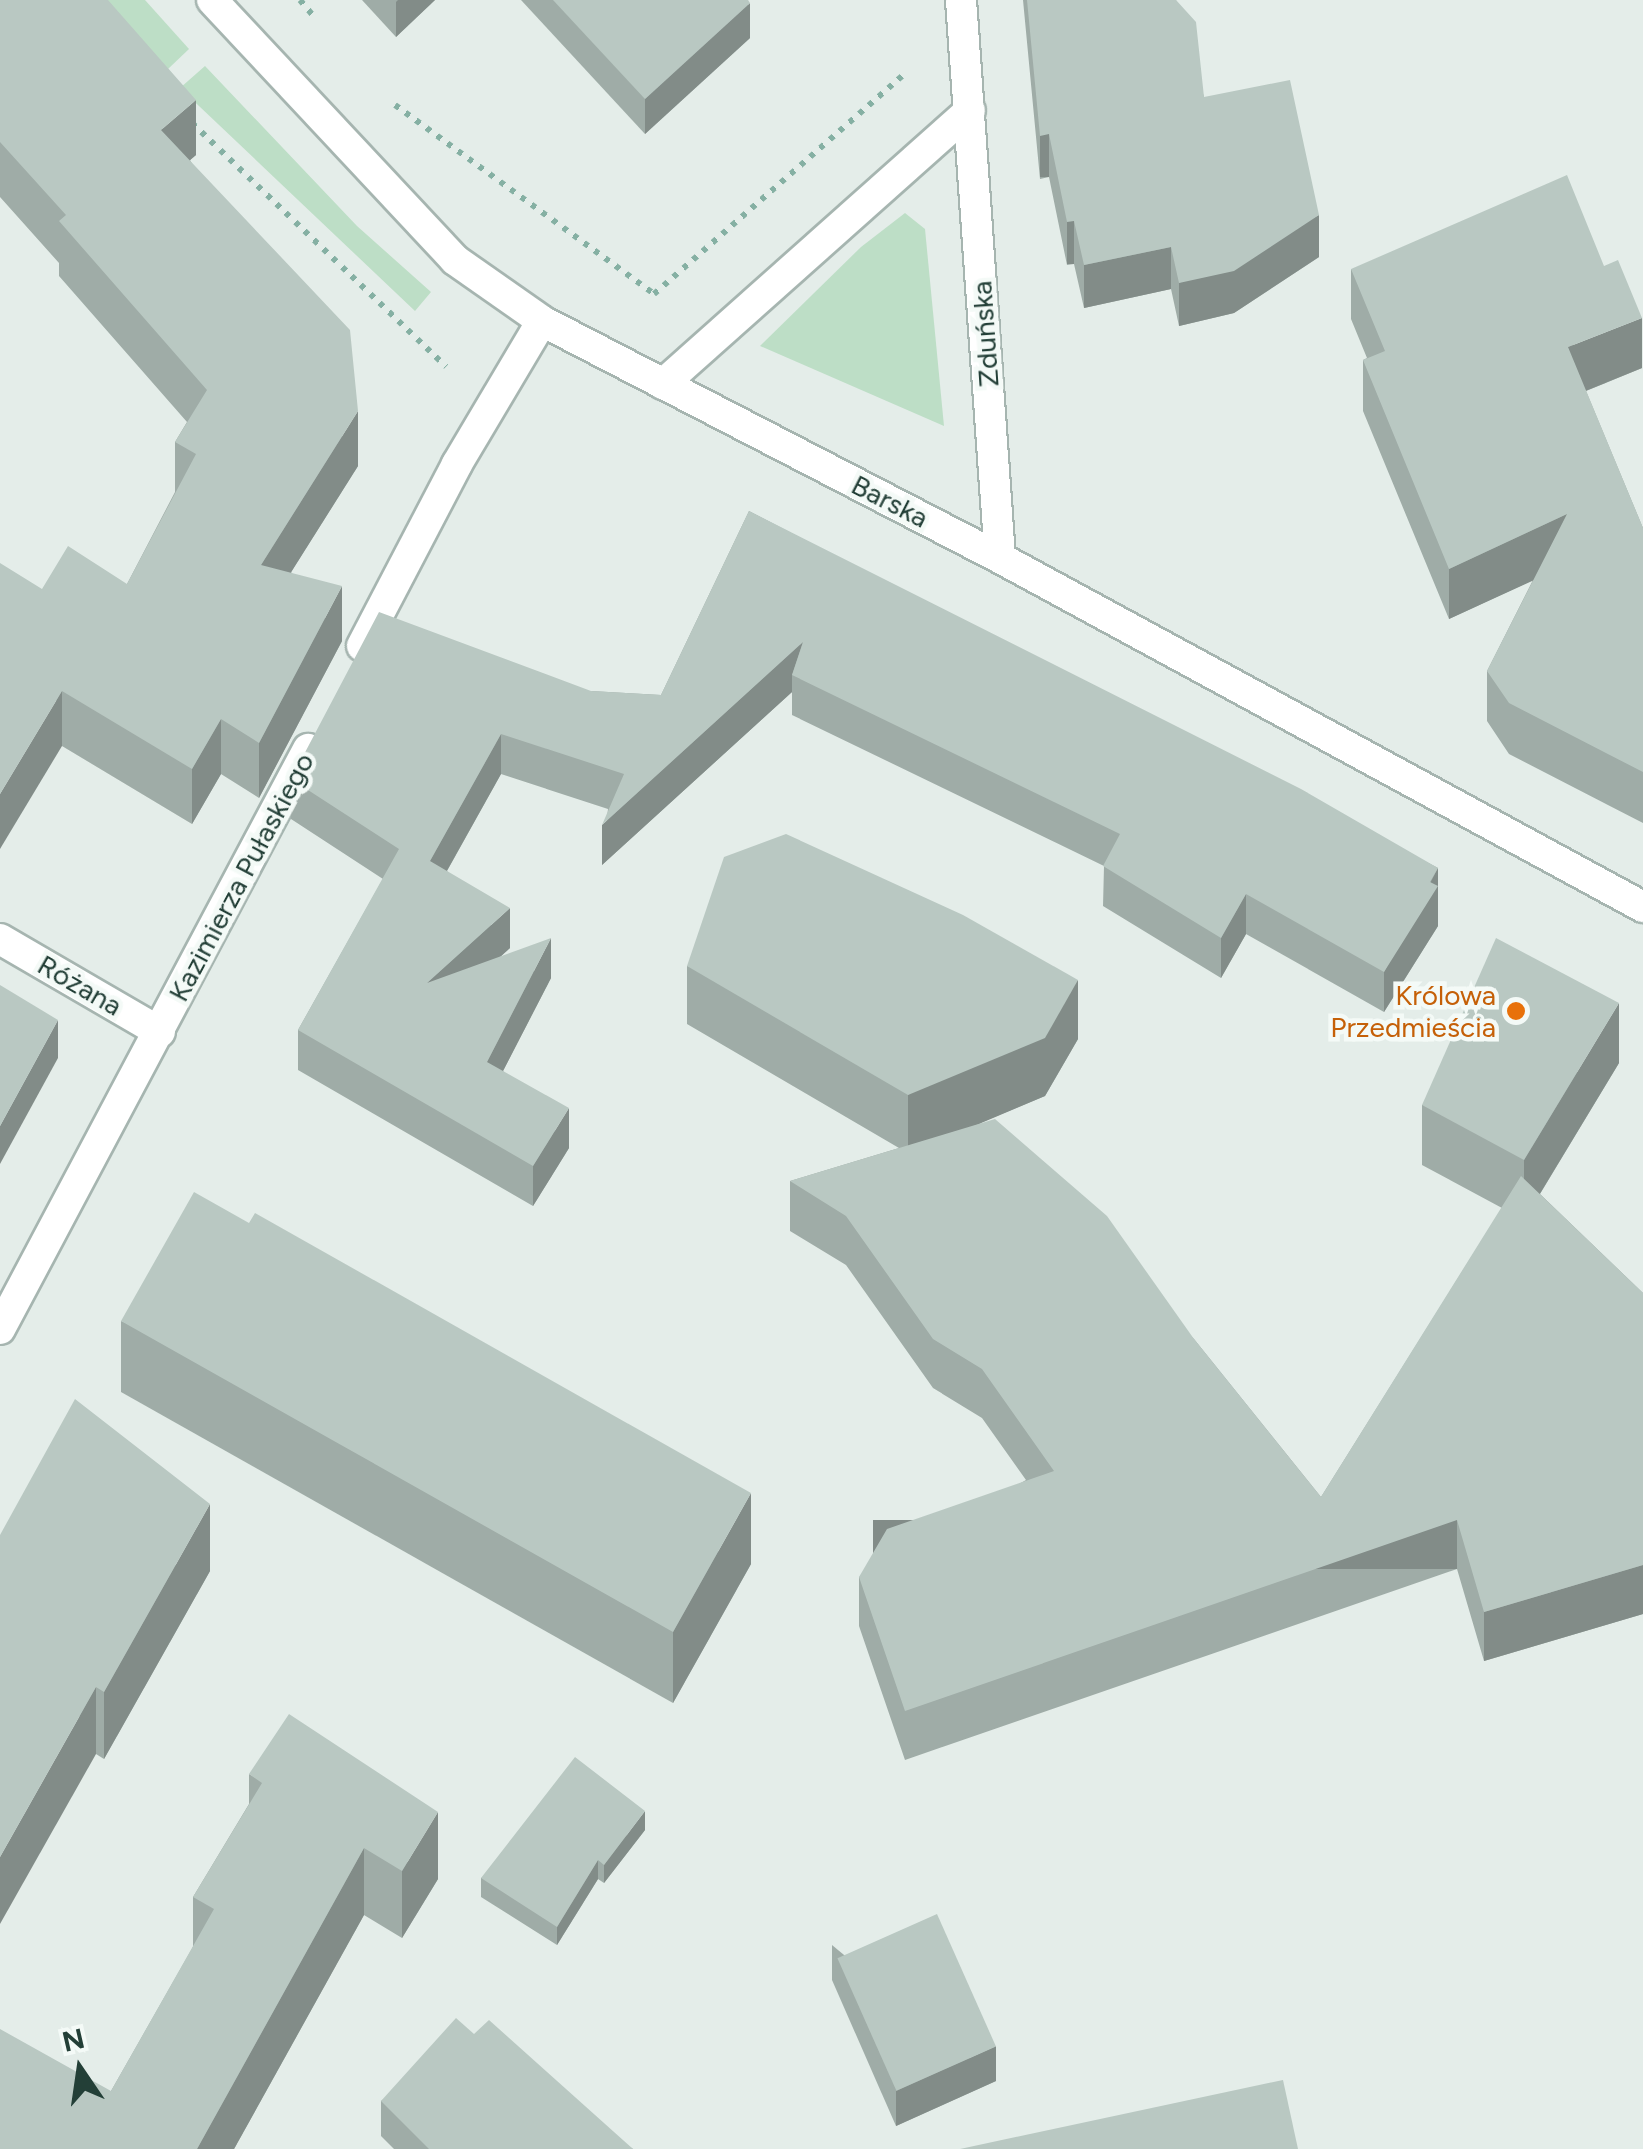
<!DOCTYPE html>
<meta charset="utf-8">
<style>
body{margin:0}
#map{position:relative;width:1643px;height:2149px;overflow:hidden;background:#e4ede9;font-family:Figtree,sans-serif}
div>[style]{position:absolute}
.green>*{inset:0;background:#bddec6}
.path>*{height:6px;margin-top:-3px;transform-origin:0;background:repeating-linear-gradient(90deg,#85b0a3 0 5px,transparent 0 13px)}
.roads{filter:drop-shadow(2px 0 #a6b5b0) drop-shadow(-2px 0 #a6b5b0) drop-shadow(0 2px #a6b5b0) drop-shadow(0 -2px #a6b5b0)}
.minor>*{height:30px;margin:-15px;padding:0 15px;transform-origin:15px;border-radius:15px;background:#fff}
.tertiary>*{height:30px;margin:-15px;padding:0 15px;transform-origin:15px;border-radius:15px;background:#fff}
.wall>*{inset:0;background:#9faca7}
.shaded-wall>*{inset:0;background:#828c88;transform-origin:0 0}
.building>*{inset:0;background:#b9c8c2;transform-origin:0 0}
.dots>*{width:28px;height:28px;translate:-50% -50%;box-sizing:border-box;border:5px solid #f4faf7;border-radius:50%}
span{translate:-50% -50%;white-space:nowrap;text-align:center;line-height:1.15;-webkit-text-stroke:9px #f4faf7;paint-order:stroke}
.street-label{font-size:28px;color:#233f37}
.food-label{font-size:28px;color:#c56008}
.right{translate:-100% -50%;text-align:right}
.north{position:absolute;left:30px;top:2019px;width:100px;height:100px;-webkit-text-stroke:8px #f4faf7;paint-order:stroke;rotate:347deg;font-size:28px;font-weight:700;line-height:40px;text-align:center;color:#233f37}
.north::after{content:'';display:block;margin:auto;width:35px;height:45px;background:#233f37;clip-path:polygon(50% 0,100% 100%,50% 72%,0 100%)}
</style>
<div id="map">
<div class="green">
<div style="clip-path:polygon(104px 0,145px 0,189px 49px,168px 69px)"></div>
<div style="clip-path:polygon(205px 66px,357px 226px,431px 292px,415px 311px,180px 88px)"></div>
<div style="clip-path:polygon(905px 213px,925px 229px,944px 426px,760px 346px,861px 247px)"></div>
</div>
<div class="path">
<div style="left:300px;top:0;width:25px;rotate:50deg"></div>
<div style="left:395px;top:105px;width:321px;rotate:36.1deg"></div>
<div style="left:654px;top:294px;width:337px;rotate:-41.3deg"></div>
<div style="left:192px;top:123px;width:352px;rotate:43.8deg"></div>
</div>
<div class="roads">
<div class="minor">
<div style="left:961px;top:0;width:559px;rotate:86deg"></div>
<div style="left:663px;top:384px;width:411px;rotate:-41.7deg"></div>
<div style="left:362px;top:646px;width:205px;rotate:-62.4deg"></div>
<div style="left:457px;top:464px;width:166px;rotate:-59.3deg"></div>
<div style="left:0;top:939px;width:185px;rotate:30.2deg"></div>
<div style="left:0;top:1329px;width:657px;rotate:-62.03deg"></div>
</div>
<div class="tertiary">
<div style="left:212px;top:0;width:356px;rotate:46.9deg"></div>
<div style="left:455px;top:260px;width:106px;rotate:35deg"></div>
<div style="left:542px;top:321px;width:516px;rotate:27.36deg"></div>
<div style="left:1000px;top:558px;width:732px;rotate:28.49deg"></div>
</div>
</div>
<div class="wall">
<div style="clip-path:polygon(0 0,196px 155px,190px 160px,358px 466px,291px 572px,342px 641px,259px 798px,221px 774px,192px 824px,62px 746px,42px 589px,127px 584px,175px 492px,175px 442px,187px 422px,59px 276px,59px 263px,0 197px)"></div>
<div style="clip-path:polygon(362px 0,435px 0,396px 37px)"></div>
<div style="clip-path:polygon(521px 0,748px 0,750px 38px,645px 134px)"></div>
<div style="clip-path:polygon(1023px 0,1176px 0,1204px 97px,1319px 257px,1234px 313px,1179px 326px,1171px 289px,1084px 308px,1074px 264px,1067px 265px,1049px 177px,1040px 179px)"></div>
<div style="clip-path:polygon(1351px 269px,1642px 368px,1586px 391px,1643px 528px,1643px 823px,1509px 754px,1487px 721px,1487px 671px,1533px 580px,1449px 619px,1363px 411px,1363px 360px,1367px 358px,1351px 319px)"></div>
<div style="clip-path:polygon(749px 511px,1438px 868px,1438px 926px,1384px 1012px,1246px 934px,1221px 978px,1103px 906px,1104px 866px,792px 715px,792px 692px,602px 865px,608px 809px,501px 774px,447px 871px,510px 948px,500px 957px,551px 978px,503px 1071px,569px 1148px,533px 1206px,298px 1070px,298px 1030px,383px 879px,291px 819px,291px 779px,591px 691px,661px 695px)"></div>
<div style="clip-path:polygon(687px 966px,1078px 1039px,1045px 1096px,980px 1123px,1194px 1339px,1321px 1497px,1502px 1208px,1422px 1165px,1422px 1105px,1619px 1063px,1540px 1194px,1643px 1293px,1643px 1614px,1484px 1661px,1457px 1569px,905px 1760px,859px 1626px,859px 1577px,1026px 1480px,982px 1418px,933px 1388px,846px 1265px,790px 1231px,790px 1181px,899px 1148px,687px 1024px)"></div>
<div style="clip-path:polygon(121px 1321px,751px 1564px,673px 1703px,121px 1392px)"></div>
<div style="clip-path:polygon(0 1535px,210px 1571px,104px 1759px,96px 1754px)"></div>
<div style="clip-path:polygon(249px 1774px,438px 1879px,402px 1938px,364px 1915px,234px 2149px,0 2149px,111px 2091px,193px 1947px,193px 1897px,249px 1804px)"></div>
<div style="clip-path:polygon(645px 1830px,604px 1883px,598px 1879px,557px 1945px,481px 1897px,481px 1878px)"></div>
<div style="clip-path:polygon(832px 1945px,996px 2081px,896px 2126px,832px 1980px)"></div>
<div style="clip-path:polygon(474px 2034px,633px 2149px,394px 2149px,381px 2136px,381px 2101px)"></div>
</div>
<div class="shaded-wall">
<div style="clip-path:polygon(398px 0,435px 0,396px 37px,396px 2px)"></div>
<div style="clip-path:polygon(750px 3px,750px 38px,645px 134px,645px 99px)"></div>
<div style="clip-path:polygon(196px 100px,196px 155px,161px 185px,161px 130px)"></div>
<div style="left:1049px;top:134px;width:43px;height:9px;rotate:90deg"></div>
<div style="clip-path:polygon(1319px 215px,1319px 257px,1234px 313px,1179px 326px,1179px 283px)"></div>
<div style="left:1074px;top:221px;width:43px;height:7px;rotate:90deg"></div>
<div style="clip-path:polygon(1171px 247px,1171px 289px,1084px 308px,1084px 265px)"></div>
<div style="clip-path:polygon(1642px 318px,1642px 368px,1568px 398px,1568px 347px)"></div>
<div style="clip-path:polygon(358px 411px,358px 466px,261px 620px,261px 565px)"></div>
<div style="clip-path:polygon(1567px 514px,1567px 565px,1449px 619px,1449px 569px)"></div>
<div style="clip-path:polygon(342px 586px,342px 641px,259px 798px,259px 743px)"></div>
<div style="clip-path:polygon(803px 642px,792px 675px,792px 692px,602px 865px,602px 825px)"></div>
<div style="clip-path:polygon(62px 691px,62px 746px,0 849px,0 794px)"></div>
<div style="clip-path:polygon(221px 719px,221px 774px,192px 824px,192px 769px)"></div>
<div style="clip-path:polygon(501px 734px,501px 774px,430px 901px,430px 861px)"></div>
<div style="clip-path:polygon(1438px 868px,1438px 926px,1384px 1012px,1384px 972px)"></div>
<div style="clip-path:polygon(1246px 894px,1246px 934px,1221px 978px,1221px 938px)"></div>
<div style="clip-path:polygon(510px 908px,510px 948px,427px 1023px,427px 983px)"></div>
<div style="clip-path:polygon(551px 938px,551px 978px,487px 1102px,487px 1062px)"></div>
<div style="clip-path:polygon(1078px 980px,1078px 1039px,1045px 1096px,908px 1154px,908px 1095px)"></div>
<div style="clip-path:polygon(1619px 1003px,1619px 1063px,1524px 1220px,1524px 1160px)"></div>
<div style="clip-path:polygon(58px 1020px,58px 1058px,0 1164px,0 1126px)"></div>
<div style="clip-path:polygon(569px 1108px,569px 1148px,533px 1206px,533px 1166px)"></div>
<div style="clip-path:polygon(751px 1493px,751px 1564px,673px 1703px,673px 1632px)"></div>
<div style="clip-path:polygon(210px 1504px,210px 1571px,104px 1759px,104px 1692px)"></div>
<div style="left:1457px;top:1520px;width:49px;height:584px;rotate:90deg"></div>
<div style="clip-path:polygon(1643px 1565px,1643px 1614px,1484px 1661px,1484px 1612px)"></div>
<div style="clip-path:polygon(96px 1687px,96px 1754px,0 1924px,0 1857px)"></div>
<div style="clip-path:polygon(645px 1811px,645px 1830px,604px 1883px,604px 1865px)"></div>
<div style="clip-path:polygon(438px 1812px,438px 1879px,402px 1938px,402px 1871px)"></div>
<div style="clip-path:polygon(364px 1848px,364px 1915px,234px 2149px,197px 2149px)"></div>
<div style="clip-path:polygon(598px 1860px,598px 1879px,557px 1945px,557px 1927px)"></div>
<div style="clip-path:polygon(996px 2046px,996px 2081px,896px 2126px,896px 2091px)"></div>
</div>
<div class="building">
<div style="clip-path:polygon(0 0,108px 0,196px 100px,161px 130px,350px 330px,358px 411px,261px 565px,342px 586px,259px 743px,221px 719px,192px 769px,62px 691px,0 794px,0 563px,42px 589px,68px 546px,127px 584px,196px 454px,175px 442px,207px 390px,59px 221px,66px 215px,0 142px)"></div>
<div style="clip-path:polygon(553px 0,748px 0,750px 3px,645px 99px)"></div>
<div style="clip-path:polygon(1027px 0,1176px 0,1196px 22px,1204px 97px,1290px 80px,1319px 215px,1234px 271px,1179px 283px,1171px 247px,1084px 265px,1074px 221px,1067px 222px,1049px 134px,1040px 136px)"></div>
<div style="clip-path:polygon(1567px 175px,1604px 266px,1618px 260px,1642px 318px,1568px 347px,1643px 528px,1643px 772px,1509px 703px,1487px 671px,1567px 514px,1449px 569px,1363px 360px,1385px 351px,1351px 269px)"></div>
<div style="clip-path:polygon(749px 511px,1301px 789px,1438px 868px,1430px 882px,1438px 886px,1384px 972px,1246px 894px,1221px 938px,1103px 866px,1120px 834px,792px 675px,803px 642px,602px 825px,624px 774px,501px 734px,430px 861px,510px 908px,427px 983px,551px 938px,487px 1062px,569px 1108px,533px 1166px,298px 1030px,399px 849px,291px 779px,379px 612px,591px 691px,661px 695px)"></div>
<div style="clip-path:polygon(786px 834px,963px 915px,1078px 980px,1045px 1038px,908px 1095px,687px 966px,724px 857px)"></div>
<div style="clip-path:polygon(1496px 938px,1619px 1003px,1524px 1160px,1422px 1105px)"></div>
<div style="clip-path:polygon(0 985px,58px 1020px,0 1126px)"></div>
<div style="clip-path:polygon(995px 1119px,1107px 1216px,1194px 1339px,1321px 1497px,1521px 1176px,1643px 1293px,1643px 1565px,1484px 1612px,1457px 1520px,905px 1711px,859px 1577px,887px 1529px,1054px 1471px,982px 1369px,933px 1339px,846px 1216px,790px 1181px)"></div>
<div style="clip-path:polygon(194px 1192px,249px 1223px,255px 1213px,751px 1493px,673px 1632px,121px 1321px)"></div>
<div style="clip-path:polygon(75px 1399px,210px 1504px,104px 1692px,96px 1687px,0 1857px,0 1535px)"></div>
<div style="clip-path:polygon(289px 1714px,438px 1812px,402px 1871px,364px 1848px,197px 2149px,0 2149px,0 2029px,111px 2091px,214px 1909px,193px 1897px,262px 1783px,249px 1774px)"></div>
<div style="clip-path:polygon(575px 1757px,645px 1811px,604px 1865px,598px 1860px,557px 1927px,481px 1878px)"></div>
<div style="left:937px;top:1914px;width:145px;height:109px;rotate:66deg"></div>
<div style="clip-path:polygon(456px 2018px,474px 2034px,489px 2020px,633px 2149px,429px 2149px,381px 2101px)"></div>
<div style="clip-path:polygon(1283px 2080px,1298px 2149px,960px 2149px)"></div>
</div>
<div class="dots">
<div style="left:1516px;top:1011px;background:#e8710a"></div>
</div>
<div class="street-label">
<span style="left:985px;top:334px;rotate:-94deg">Zduńska</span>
<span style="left:890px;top:501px;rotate:27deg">Barska</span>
<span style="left:241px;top:877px;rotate:-62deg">Kazimierza Pułaskiego</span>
<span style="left:80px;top:985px;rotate:30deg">Różana</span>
</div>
<div class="food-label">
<span class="right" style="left:1496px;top:1011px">Królowa<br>Przedmieścia</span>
</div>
<div class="north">N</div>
</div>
